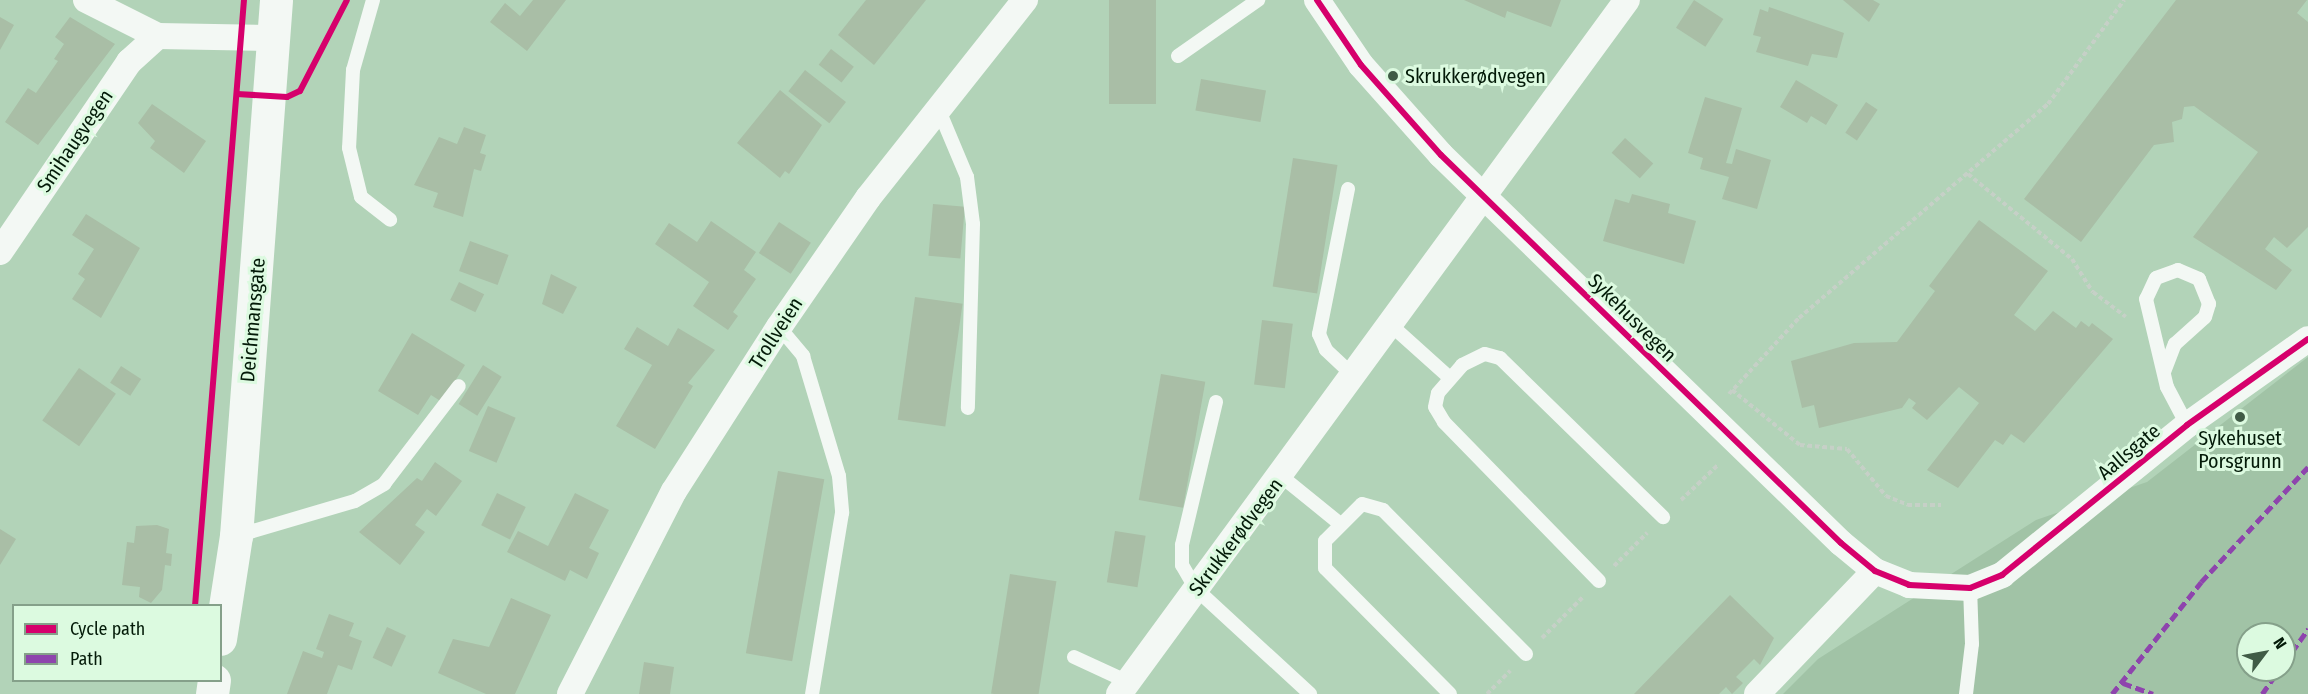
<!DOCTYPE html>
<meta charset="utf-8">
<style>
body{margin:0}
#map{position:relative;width:2308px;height:694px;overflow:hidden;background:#b2d3b8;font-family:"Fira Sans Condensed",sans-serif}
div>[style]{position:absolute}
.green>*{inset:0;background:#a1c3a6}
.building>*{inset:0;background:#a9bea6;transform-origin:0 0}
.path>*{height:4px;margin-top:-2px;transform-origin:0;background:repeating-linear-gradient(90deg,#c6d0c7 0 4.5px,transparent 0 7.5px)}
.lane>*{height:14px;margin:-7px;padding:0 7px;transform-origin:7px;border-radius:7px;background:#f3f8f4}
.street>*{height:26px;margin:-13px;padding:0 13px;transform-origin:13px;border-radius:13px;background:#f3f8f4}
.secondary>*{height:33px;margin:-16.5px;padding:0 16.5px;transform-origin:16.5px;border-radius:16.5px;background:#f3f8f4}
.quiet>*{height:4.5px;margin-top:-2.25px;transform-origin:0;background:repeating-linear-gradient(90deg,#8e44ad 0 9px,transparent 0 13.5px)}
.cycleway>*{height:6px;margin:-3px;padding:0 3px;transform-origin:3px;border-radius:3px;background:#d6006c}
.dots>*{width:16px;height:16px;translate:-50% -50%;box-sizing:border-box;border:3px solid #dcfae0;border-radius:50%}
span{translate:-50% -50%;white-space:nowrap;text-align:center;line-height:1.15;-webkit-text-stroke:6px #dcfae0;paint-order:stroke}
.poi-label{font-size:20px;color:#031a08}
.left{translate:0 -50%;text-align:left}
.street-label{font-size:20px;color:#031a08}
.legend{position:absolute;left:12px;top:604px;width:210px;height:78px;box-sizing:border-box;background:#dcfae0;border:2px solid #85a08a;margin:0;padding:8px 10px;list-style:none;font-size:18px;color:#031a08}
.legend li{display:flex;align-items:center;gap:12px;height:30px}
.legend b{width:30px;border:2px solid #85a08a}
.north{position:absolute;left:2236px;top:622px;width:60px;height:60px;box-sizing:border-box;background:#dcfae0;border:2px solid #85a08a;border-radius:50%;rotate:58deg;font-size:16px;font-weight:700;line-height:24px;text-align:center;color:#031a08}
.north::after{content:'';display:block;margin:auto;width:21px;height:27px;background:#405b46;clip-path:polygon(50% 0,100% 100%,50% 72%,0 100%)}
</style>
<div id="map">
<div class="green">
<div style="clip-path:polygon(evenodd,2308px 357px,2308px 694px,1783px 694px,1818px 659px,2036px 520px,2147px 482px,2308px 357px,2248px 634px,2284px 634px,2284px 670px,2248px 670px,2248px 634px)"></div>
</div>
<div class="building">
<div style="clip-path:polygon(533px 0,566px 0,527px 51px,490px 22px,505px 3px,520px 16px)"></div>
<div style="clip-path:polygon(866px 0,926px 0,874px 65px,838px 35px)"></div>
<div style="left:1109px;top:0;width:47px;height:104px"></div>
<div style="clip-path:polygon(1464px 0,1561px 0,1551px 27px,1507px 11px,1505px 18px)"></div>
<div style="left:1694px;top:0;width:35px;height:33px;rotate:33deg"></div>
<div style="clip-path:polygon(1843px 0,1873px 0,1880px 4px,1869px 22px)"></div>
<div style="clip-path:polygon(2176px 0,2307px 0,2297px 13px,2308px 22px,2308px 227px,2287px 248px,2274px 237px,2265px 249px,2292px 270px,2276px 290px,2193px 237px,2258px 152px,2194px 106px,2184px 107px,2182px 119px,2172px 122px,2174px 142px,2154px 145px,2081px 242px,2024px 199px)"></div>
<div style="clip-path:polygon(1769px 7px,1844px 33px,1837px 58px,1812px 54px,1808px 66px,1756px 52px,1761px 37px,1753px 35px,1760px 9px,1768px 12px)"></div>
<div style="clip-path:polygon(0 17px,14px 25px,0 50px)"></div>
<div style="clip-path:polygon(70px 17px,115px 44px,38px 145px,5px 122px,28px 88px,36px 93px,58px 61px,54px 59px,64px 44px,55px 37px)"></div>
<div style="left:831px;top:49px;width:29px;height:20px;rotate:38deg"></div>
<div style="left:805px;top:70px;width:52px;height:27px;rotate:38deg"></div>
<div style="left:1201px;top:79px;width:66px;height:32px;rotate:10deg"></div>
<div style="clip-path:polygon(1796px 80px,1838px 105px,1826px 125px,1811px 116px,1807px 123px,1780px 107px)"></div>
<div style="clip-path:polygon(780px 90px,822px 125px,789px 174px,785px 171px,780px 178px,737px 143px)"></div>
<div style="clip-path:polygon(1705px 97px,1742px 108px,1726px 163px,1732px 164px,1736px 149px,1771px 160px,1757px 209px,1722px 199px,1729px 177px,1700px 169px,1703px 158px,1688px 153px)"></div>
<div style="left:1866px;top:102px;width:14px;height:37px;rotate:34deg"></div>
<div style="clip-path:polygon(152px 104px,206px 141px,184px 173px,150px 148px,155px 141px,138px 123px)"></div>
<div style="clip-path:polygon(464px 127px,486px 135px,480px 153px,486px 155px,481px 171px,474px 169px,463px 217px,433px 207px,438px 193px,414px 185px,439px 137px,457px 144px)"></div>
<div style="left:1625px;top:138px;width:38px;height:20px;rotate:42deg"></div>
<div style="left:1293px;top:158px;width:45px;height:130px;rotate:9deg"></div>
<div style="clip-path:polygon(1632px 194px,1670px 204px,1668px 213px,1696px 221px,1684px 264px,1603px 241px,1615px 199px,1629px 203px)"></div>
<div style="left:933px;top:204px;width:32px;height:52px;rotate:5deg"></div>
<div style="clip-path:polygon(86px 214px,140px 248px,101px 318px,72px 299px,85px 279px,78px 274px,94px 249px,72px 235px)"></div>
<div style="clip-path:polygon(1979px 220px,2048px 271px,2014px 315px,2035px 331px,2053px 311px,2076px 328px,2081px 321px,2089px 327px,2092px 323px,2113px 339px,2024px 443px,2011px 434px,2003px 445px,1995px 440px,1958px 488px,1927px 470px,1979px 403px,1959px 387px,1927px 420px,1912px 408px,1916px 403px,1909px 398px,1902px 408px,1819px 428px,1814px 405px,1802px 408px,1791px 361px,1854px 343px,1897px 342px,1935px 291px,1929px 286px)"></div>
<div style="clip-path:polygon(711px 221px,756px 252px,744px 270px,756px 279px,733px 312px,738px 316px,728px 330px,693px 306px,709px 282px,655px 244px,669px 223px,697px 242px)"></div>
<div style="left:779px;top:222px;width:38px;height:37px;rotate:33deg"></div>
<div style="left:470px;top:241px;width:41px;height:32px;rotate:20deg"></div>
<div style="clip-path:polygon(551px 274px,577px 287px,563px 314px,542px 304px)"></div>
<div style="left:459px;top:282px;width:28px;height:20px;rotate:26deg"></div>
<div style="left:915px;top:297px;width:48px;height:124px;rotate:8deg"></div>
<div style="left:1262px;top:320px;width:31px;height:65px;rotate:7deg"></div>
<div style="clip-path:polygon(637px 327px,668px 346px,678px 328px,715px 350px,688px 383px,693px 386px,655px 449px,616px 426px,652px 365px,624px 349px)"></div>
<div style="clip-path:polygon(412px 333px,465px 365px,442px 402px,431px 395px,418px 415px,378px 391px)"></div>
<div style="left:483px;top:365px;width:22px;height:46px;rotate:32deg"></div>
<div style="left:121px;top:366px;width:24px;height:20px;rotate:33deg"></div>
<div style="left:79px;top:368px;width:45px;height:64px;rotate:35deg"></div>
<div style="left:1161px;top:374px;width:45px;height:128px;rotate:10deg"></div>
<div style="left:488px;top:406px;width:30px;height:49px;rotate:23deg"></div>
<div style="clip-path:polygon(435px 462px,462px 481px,436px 516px,427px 509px,415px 525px,425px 532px,400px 565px,359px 532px,417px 478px,422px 481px)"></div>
<div style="left:778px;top:471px;width:47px;height:185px;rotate:10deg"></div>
<div style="left:497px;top:493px;width:32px;height:36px;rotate:26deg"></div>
<div style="clip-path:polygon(575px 493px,609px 510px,589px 548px,599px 553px,587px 579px,570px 570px,565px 581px,507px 552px,518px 531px,548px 546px)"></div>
<div style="clip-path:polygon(157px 525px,169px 529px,166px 553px,172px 554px,171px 566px,165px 565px,162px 590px,151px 603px,139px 597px,140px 587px,122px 585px,127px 542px,134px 543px,136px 526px)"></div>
<div style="clip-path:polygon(0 529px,16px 539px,0 565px)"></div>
<div style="left:1115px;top:531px;width:31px;height:52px;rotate:9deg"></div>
<div style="left:1010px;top:574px;width:47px;height:121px;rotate:9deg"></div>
<div style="clip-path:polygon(1730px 595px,1774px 638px,1760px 665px,1754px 659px,1736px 677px,1743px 683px,1732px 694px,1726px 687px,1719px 694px,1634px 694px)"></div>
<div style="clip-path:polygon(511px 598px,551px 615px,515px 694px,486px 694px,438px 673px,453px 639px,489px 647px)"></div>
<div style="clip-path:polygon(329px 614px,354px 623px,349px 636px,362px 641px,352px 670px,338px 665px,327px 694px,287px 694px,303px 651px,322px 658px,324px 652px,316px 649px)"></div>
<div style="left:387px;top:627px;width:21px;height:34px;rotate:25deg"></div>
<div style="clip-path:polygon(644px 662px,674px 667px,670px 694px,639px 694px)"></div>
</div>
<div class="path">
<div style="left:1968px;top:174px;width:134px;rotate:39.3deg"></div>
<div style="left:2072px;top:259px;width:39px;rotate:58deg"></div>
<div style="left:2093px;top:292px;width:41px;rotate:37.1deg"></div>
<div style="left:1732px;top:390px;width:87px;rotate:39deg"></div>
<div style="left:1800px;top:445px;width:47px;rotate:4.9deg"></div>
<div style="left:1847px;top:449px;width:61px;rotate:50.3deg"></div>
<div style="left:1886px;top:496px;width:24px;rotate:22deg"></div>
<div style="left:1908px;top:505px;width:33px"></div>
<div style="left:1729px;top:394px;width:103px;rotate:-47.4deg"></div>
<div style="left:1799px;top:318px;width:328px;rotate:-40.7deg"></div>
<div style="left:2048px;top:104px;width:129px;rotate:-53.8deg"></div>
<div style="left:1681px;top:500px;width:52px;rotate:-43.5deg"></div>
<div style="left:1614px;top:566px;width:47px;rotate:-45deg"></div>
<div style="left:1542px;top:638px;width:59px;rotate:-45deg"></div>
<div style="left:1487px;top:694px;width:33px;rotate:-45deg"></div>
</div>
<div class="lane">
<div style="left:373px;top:0;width:73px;rotate:105.9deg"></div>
<div style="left:353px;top:70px;width:78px;rotate:92.9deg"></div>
<div style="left:349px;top:148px;width:50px;rotate:76.2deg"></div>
<div style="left:361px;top:197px;width:37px;rotate:38deg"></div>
<div style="left:1178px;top:56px;width:98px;rotate:-35deg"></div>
<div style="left:938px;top:108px;width:75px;rotate:67.2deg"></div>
<div style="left:967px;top:177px;width:47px;rotate:82.7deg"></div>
<div style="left:973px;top:224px;width:184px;rotate:91.6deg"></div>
<div style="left:1348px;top:189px;width:148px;rotate:101.3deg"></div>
<div style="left:1319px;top:334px;width:17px;rotate:66deg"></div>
<div style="left:1326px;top:350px;width:40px;rotate:43deg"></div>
<div style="left:1392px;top:326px;width:78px;rotate:41.9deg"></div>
<div style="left:779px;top:327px;width:38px;rotate:50deg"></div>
<div style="left:803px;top:356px;width:125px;rotate:73.3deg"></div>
<div style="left:839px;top:476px;width:37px;rotate:85deg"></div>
<div style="left:842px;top:513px;width:183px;rotate:99.4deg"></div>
<div style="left:2164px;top:372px;width:30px;rotate:-69deg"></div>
<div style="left:2175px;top:344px;width:40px;rotate:-42deg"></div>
<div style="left:2205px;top:317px;width:14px;rotate:-73deg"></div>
<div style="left:2209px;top:304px;width:27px;rotate:-112deg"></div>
<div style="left:2199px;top:279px;width:23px;rotate:-157deg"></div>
<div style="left:2178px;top:270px;width:23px;rotate:160deg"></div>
<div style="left:2156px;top:278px;width:23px;rotate:115deg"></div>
<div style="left:2146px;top:299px;width:90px;rotate:76.6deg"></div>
<div style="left:2167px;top:387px;width:43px;rotate:62.2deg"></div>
<div style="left:1216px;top:402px;width:147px;rotate:103.4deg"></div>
<div style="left:1182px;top:545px;width:20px;rotate:90deg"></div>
<div style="left:1182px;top:565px;width:28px;rotate:60deg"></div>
<div style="left:1196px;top:589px;width:155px;rotate:42.6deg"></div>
<div style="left:1281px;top:476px;width:75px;rotate:39deg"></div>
<div style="left:236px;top:536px;width:124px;rotate:-16.4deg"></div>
<div style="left:355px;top:501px;width:34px;rotate:-30deg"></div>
<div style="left:384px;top:484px;width:123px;rotate:-52.6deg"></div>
<div style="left:1599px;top:581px;width:222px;rotate:-134.3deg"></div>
<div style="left:1444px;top:422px;width:17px;rotate:-121deg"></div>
<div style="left:1435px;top:407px;width:14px;rotate:-78deg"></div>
<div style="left:1438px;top:393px;width:37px;rotate:-49deg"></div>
<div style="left:1462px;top:365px;width:25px;rotate:-26deg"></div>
<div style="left:1485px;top:354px;width:16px;rotate:15deg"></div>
<div style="left:1500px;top:358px;width:228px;rotate:44.3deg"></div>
<div style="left:1074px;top:657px;width:60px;rotate:24.8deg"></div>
<div style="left:1450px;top:694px;width:177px;rotate:-134.8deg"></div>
<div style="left:1325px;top:568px;width:27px;rotate:-90deg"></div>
<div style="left:1325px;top:541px;width:52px;rotate:-45deg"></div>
<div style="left:1362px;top:504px;width:22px;rotate:16deg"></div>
<div style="left:1383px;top:510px;width:203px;rotate:45.2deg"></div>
<div style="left:1966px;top:694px;width:50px;rotate:-83.2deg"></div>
<div style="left:1972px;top:644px;width:56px;rotate:-92deg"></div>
</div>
<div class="street">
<div style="left:86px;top:0;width:80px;rotate:26.6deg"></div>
<div style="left:1317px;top:0;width:78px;rotate:55.9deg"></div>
<div style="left:1361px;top:65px;width:120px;rotate:48.4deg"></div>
<div style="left:1441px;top:155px;width:557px;rotate:44.13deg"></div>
<div style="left:1841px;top:543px;width:44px;rotate:39.5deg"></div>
<div style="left:1875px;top:571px;width:37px;rotate:22deg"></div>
<div style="left:1909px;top:585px;width:61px;rotate:2.8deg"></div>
<div style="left:1970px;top:588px;width:35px;rotate:-22deg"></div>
<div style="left:2002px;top:575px;width:238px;rotate:-39deg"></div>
<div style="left:2187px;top:425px;width:148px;rotate:-35.4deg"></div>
<div style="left:0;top:252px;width:230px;rotate:-55.8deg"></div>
<div style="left:129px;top:62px;width:39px;rotate:-42deg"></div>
<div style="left:158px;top:36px;width:114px;rotate:1deg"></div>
<div style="left:570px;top:694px;width:228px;rotate:-62.9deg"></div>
<div style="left:674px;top:491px;width:195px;rotate:-57.4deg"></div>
<div style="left:779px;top:327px;width:157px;rotate:-55.4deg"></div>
<div style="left:868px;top:198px;width:253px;rotate:-51.6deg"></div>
<div style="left:1119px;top:694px;width:860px;rotate:-53.8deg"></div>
<div style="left:1757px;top:694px;width:170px;rotate:-46.2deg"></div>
</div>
<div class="secondary">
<div style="left:220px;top:639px;width:104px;rotate:-81.2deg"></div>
<div style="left:236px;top:536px;width:537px;rotate:-85.73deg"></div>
<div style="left:212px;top:694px;width:14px;rotate:-82deg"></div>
</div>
<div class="quiet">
<div style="left:2284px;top:663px;width:42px;rotate:-54.8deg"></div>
<div style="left:2123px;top:683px;width:32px;rotate:20deg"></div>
<div style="left:2112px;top:694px;width:143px;rotate:-51.5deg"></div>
<div style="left:2201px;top:582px;width:157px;rotate:-47.1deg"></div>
<div style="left:2262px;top:694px;width:29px;rotate:-55deg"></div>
</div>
<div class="cycleway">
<div style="left:1317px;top:0;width:78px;rotate:55.9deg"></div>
<div style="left:1361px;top:65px;width:120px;rotate:48.4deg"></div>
<div style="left:1441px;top:155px;width:557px;rotate:44.13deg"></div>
<div style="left:1841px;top:543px;width:44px;rotate:39.5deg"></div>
<div style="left:1875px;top:571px;width:37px;rotate:22deg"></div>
<div style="left:1909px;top:585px;width:61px;rotate:2.8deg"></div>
<div style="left:1970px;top:588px;width:35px;rotate:-22deg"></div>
<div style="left:2002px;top:575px;width:238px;rotate:-39deg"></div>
<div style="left:2187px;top:425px;width:148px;rotate:-35.4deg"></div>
<div style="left:237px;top:94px;width:50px;rotate:3.4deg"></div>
<div style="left:287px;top:97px;width:14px;rotate:-25deg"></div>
<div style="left:300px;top:91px;width:102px;rotate:-62.7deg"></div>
<div style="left:195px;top:606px;width:608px;rotate:-85.38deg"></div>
</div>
<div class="dots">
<div style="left:1393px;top:76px;background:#405b46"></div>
<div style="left:2240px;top:417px;background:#405b46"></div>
</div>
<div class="poi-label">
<span class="left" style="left:1405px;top:76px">Skrukkerødvegen</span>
<span style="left:2240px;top:450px">Sykehuset<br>Porsgrunn</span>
</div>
<div class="street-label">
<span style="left:75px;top:141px;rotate:-56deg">Smihaugvegen</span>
<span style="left:1632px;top:318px;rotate:45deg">Sykehusvegen</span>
<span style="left:253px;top:320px;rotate:-85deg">Deichmansgate</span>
<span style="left:776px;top:333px;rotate:-57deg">Trollveien</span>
<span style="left:2129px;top:452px;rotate:-40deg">Aallsgate</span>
<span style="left:1236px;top:537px;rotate:-53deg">Skrukkerødvegen</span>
</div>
<ul class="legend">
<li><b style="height:8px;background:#d6006c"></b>Cycle path</li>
<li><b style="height:8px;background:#8e44ad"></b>Path</li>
</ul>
<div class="north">N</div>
</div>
